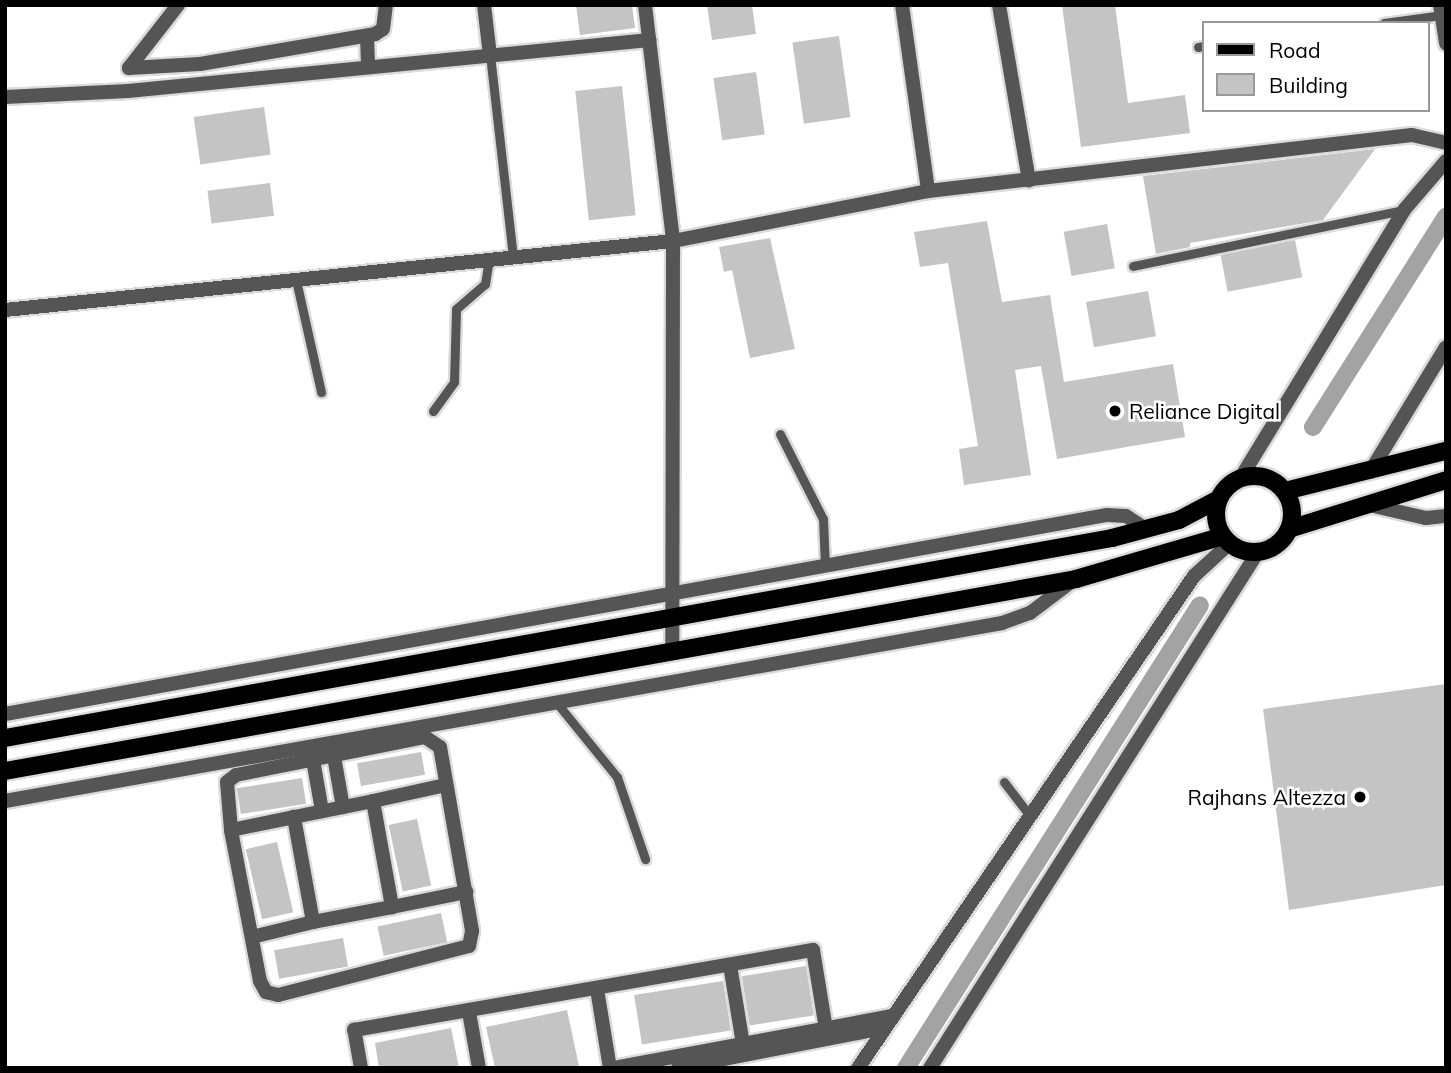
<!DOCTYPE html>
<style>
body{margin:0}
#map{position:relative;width:1451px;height:1073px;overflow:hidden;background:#fff;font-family:Mulish,sans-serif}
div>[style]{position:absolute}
.canal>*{height:18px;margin:-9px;padding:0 9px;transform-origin:9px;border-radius:9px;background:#a3a3a3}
.building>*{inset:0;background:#c4c4c4;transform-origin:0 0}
.roads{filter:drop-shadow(2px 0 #dbdbdb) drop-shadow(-2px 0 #dbdbdb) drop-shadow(0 2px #dbdbdb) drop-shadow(0 -2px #dbdbdb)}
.service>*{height:9px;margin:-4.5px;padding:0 4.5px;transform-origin:4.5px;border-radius:4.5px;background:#555}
.minor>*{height:14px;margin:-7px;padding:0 7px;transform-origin:7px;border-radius:7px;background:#555}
.tertiary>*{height:14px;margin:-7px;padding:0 7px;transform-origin:7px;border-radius:7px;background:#555}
.primary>*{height:18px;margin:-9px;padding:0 9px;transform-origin:9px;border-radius:9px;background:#000}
.primary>.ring{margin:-9px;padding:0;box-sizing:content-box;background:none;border:18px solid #000;border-radius:50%}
.dots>*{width:19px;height:19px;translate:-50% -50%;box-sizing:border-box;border:4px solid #fff;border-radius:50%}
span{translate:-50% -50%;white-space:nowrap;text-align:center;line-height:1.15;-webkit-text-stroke:5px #fff;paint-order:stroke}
.poi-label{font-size:21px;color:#000}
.left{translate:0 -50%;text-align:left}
.right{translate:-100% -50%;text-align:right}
.frame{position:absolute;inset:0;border:7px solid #000;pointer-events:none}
.legend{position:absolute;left:1202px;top:21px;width:228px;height:91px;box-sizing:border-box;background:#fff;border:2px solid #999;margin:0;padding:9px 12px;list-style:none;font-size:21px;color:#000}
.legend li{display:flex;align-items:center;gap:14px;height:35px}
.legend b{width:35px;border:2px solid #999}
</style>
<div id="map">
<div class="canal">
<div style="left:1313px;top:427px;width:249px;rotate:-57.7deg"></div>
<div style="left:906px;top:1068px;width:548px;rotate:-57.58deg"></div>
</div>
<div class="building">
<div style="clip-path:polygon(576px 5px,632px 5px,635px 28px,580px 35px)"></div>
<div style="clip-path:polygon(707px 5px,752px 5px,756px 34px,712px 40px)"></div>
<div style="clip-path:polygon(1062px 5px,1115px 5px,1128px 103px,1185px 95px,1190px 133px,1081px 147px)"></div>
<div style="left:839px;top:36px;width:82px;height:47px;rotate:82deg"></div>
<div style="left:756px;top:72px;width:63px;height:43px;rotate:82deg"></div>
<div style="left:622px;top:86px;width:130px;height:47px;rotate:84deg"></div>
<div style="left:264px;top:107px;width:48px;height:71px;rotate:82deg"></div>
<div style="clip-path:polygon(1375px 149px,1323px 220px,1190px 243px,1190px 247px,1156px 254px,1143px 176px)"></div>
<div style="left:270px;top:183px;width:33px;height:63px;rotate:83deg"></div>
<div style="clip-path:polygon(987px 221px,1002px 302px,1050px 295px,1064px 382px,1173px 364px,1185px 437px,1057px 459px,1041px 366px,1015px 370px,1031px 475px,964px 485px,959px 449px,978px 446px,948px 263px,920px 267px,914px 232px)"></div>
<div style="left:1107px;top:224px;width:45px;height:44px;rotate:80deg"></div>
<div style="clip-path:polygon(770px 238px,795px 349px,750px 358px,732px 270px,724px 272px,719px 247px)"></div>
<div style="left:1295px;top:240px;width:38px;height:76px;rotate:79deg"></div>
<div style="left:1148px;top:291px;width:46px;height:63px;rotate:80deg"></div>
<div style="clip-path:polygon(1446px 684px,1446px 885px,1289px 910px,1263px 709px)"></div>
<div style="left:421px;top:752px;width:23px;height:65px;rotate:80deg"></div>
<div style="left:302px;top:778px;width:26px;height:66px;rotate:81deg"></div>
<div style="left:417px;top:819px;width:68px;height:29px;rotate:78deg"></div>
<div style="left:277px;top:842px;width:72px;height:32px;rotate:77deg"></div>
<div style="left:441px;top:913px;width:30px;height:65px;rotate:78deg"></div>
<div style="left:343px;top:938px;width:29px;height:70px;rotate:80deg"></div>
<div style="left:806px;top:966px;width:50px;height:65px;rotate:81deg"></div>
<div style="left:723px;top:981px;width:50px;height:90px;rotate:81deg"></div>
<div style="clip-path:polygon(567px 1010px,579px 1066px,495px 1068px,486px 1027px)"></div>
<div style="clip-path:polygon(451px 1028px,459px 1068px,379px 1068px,375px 1043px)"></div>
</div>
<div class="roads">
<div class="service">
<div style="left:1384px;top:23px;width:59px;rotate:-7.9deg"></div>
<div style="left:1198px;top:47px;width:6px;rotate:-9deg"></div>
<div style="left:490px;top:55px;width:204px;rotate:83.5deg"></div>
<div style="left:1133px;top:266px;width:277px;rotate:-11.7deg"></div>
<div style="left:296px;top:280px;width:115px;rotate:77.4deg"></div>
<div style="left:433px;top:411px;width:36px;rotate:-54deg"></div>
<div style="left:454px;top:382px;width:73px;rotate:-88.4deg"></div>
<div style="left:456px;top:309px;width:38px;rotate:-41deg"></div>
<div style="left:485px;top:284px;width:24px;rotate:-81deg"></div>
<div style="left:780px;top:434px;width:95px;rotate:63.2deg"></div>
<div style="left:823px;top:519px;width:47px;rotate:87.6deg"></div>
<div style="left:556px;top:702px;width:97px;rotate:50.9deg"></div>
<div style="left:617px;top:777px;width:87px;rotate:71.1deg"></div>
<div style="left:1004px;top:782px;width:44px;rotate:52.4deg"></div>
</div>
<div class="minor">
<div style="left:178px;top:5px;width:80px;rotate:127.9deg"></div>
<div style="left:129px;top:68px;width:71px;rotate:-3.2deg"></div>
<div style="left:200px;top:64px;width:178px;rotate:-9.7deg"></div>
<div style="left:375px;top:34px;width:9px;rotate:-32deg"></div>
<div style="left:383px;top:29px;width:24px;rotate:-83deg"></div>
<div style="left:484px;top:5px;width:50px;rotate:83.2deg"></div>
<div style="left:902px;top:5px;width:188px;rotate:82deg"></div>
<div style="left:999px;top:5px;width:178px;rotate:80.3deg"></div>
<div style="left:1440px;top:5px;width:39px;rotate:81deg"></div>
<div style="left:367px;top:36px;width:31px;rotate:88deg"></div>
<div style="left:5px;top:97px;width:123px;rotate:-2.8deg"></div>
<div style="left:128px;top:91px;width:524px;rotate:-5.58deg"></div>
<div style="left:5px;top:310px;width:672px;rotate:-5.9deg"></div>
<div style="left:673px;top:241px;width:260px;rotate:-11.1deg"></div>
<div style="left:928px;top:191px;width:487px;rotate:-6.6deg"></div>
<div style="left:1412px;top:135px;width:35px;rotate:13deg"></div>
<div style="left:425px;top:737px;width:18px;rotate:34deg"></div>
<div style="left:440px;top:747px;width:187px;rotate:80.1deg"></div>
<div style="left:472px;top:931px;width:15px;rotate:101deg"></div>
<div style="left:469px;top:946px;width:197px;rotate:165.6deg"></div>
<div style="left:278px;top:995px;width:12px;rotate:-166deg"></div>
<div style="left:266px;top:992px;width:13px;rotate:-119deg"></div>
<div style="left:260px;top:981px;width:154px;rotate:-100.9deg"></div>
<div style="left:231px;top:830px;width:48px;rotate:-94.8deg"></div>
<div style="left:227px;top:782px;width:11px;rotate:-38deg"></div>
<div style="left:236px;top:775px;width:193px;rotate:-11.4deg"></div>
<div style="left:333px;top:751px;width:57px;rotate:79.9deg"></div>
<div style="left:312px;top:754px;width:58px;rotate:80deg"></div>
<div style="left:373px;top:801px;width:108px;rotate:79.8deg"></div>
<div style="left:392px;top:907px;width:80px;rotate:169.2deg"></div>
<div style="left:313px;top:922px;width:107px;rotate:-100.3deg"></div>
<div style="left:294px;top:817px;width:81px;rotate:-11.4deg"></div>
<div style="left:373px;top:801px;width:75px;rotate:-12.4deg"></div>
<div style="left:231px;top:830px;width:64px;rotate:-11.7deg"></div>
<div style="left:392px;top:907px;width:76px;rotate:-11.5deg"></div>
<div style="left:252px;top:937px;width:63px;rotate:-13.8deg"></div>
<div style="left:730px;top:965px;width:80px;rotate:80.7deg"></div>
<div style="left:597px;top:989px;width:80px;rotate:80.7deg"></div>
<div style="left:469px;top:1012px;width:57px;rotate:79.9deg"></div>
<div style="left:361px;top:1068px;width:39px;rotate:-100deg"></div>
<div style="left:354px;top:1030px;width:466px;rotate:-9.9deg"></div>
<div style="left:813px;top:950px;width:80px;rotate:80.7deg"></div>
<div style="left:614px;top:1068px;width:283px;rotate:-10.6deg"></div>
<div style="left:678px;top:1068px;width:210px;rotate:-11deg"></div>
</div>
<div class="tertiary">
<div style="left:645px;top:5px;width:238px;rotate:83.2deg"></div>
<div style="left:673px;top:241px;width:411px;rotate:90.1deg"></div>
<div style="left:1370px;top:472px;width:146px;rotate:-58.7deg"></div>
<div style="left:1240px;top:479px;width:315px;rotate:-58.6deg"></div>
<div style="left:1404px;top:210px;width:65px;rotate:-49.4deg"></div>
<div style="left:1365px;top:504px;width:63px;rotate:12.9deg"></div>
<div style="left:1426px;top:518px;width:20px;rotate:-6deg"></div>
<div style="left:5px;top:714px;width:1120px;rotate:-10.24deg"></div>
<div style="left:1107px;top:515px;width:19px;rotate:3deg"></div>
<div style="left:1126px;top:516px;width:24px;rotate:33deg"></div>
<div style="left:5px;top:801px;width:1013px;rotate:-10.12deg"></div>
<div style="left:1002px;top:623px;width:30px;rotate:-20deg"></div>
<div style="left:1030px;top:613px;width:56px;rotate:-37.1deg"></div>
<div style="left:858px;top:1068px;width:596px;rotate:-55.67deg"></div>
<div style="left:1194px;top:576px;width:49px;rotate:-42.5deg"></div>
<div style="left:930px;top:1068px;width:611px;rotate:-57.56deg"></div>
</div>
<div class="primary">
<div class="ring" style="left:1216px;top:476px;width:58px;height:58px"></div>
<div style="left:1285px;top:491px;width:166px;rotate:-14deg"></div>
<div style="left:1289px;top:529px;width:164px;rotate:-17.3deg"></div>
<div style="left:5px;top:738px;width:1125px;rotate:-10.24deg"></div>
<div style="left:1112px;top:538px;width:69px;rotate:-15deg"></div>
<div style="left:1179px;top:520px;width:45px;rotate:-27.7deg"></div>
<div style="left:5px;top:771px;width:1088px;rotate:-10.16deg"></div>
<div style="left:1076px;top:579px;width:153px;rotate:-16.3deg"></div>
</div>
</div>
<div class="dots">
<div style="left:1115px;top:411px;background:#000"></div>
<div style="left:1360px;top:797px;background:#000"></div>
</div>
<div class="poi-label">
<span class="left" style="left:1129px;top:411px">Reliance Digital</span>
<span class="right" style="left:1346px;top:797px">Rajhans Altezza</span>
</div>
<div class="frame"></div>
<ul class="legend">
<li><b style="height:9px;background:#000"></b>Road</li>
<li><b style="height:19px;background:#c4c4c4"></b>Building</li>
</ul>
</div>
